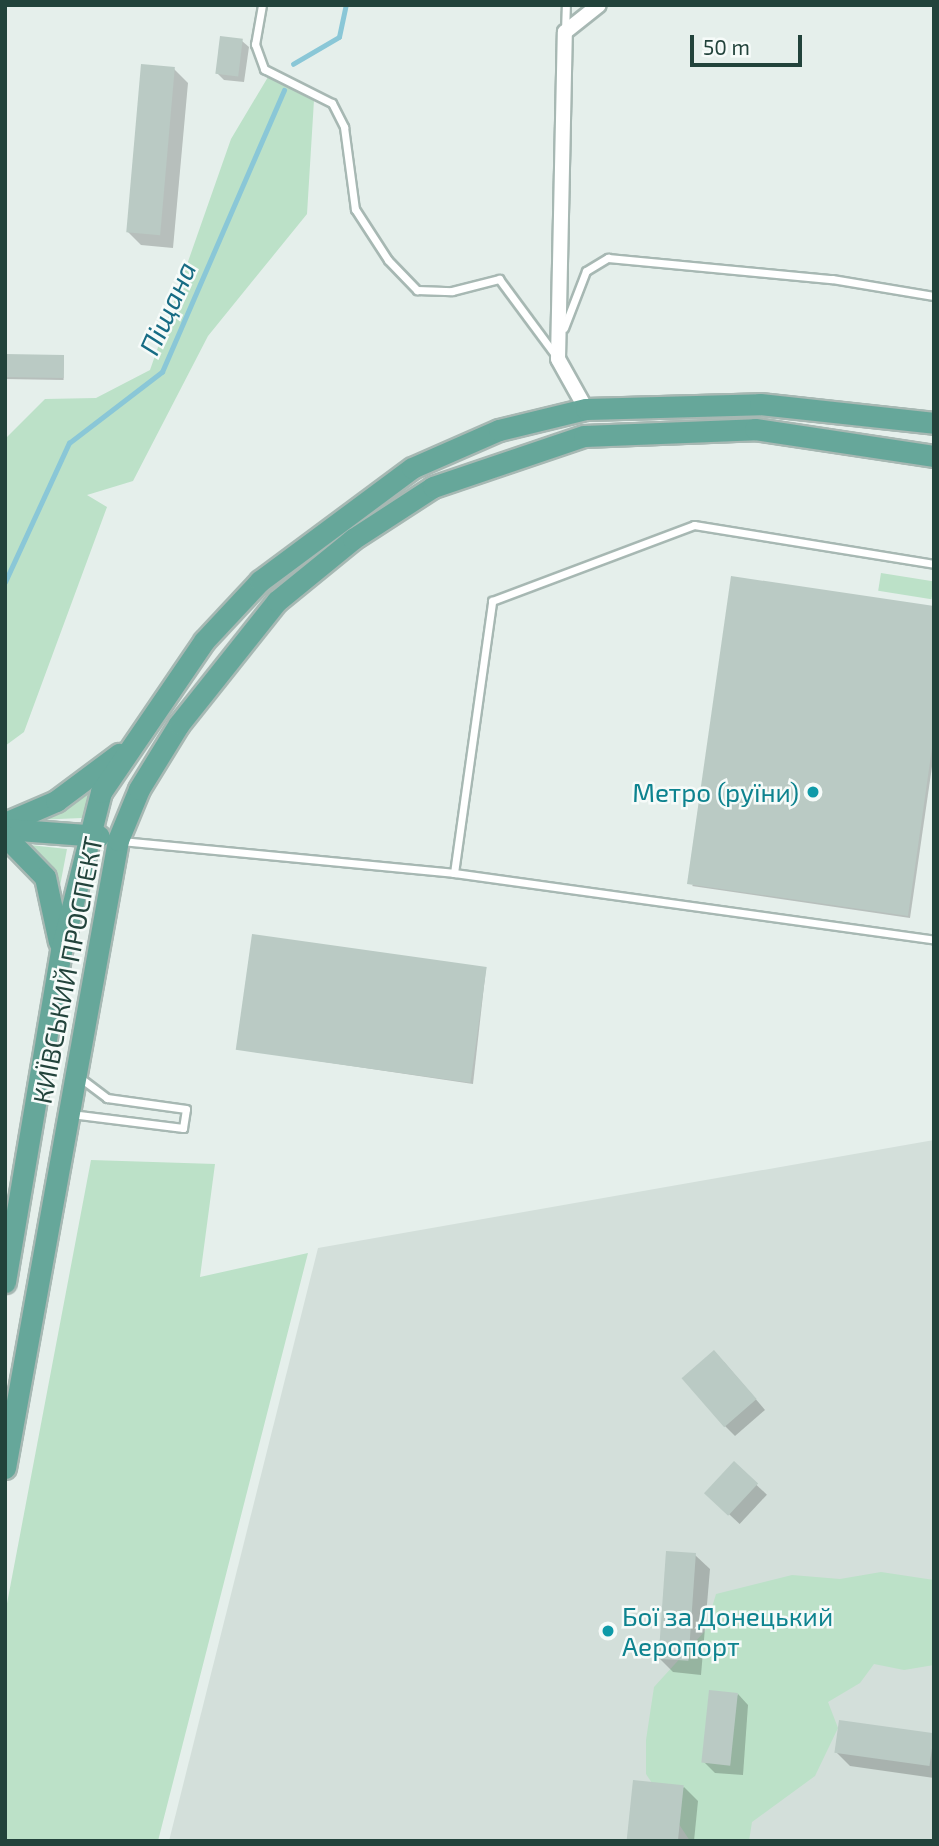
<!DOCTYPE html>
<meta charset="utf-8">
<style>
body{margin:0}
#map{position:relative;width:939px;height:1846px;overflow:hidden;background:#e5efeb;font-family:"Exo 2",sans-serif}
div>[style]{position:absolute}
.built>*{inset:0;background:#d3dfda}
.green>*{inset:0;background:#bce1c8;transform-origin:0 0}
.shadow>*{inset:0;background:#0003;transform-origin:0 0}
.stream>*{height:4.5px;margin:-2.25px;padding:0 2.25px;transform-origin:2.25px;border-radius:2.25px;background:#8ac7d7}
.building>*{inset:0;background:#bacac4;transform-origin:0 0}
.roads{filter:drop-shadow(2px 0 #a7b8b3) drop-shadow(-2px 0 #a7b8b3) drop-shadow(0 2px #a7b8b3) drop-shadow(0 -2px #a7b8b3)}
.service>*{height:7px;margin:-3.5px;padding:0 3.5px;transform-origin:3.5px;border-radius:3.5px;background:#fff}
.minor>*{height:14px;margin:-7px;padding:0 7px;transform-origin:7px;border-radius:7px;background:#fff}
.primary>*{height:21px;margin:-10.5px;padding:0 10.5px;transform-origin:10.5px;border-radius:10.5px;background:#66a79a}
.dots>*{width:19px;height:19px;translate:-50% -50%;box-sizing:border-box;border:4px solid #f6fbf9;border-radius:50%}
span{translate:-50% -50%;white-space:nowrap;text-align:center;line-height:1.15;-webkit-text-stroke:5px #f6fbf9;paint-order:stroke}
.culture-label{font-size:26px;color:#0d838f}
.right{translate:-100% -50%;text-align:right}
.left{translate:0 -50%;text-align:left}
.street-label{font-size:26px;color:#22433b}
.water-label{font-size:28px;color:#176c84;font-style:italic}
.frame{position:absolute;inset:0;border:7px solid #22433b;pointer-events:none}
.scale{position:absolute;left:690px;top:35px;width:112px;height:32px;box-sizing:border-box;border:4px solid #22433b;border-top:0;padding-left:9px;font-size:21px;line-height:24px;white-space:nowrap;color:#22433b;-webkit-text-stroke:5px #f6fbf9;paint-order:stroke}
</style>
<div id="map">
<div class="built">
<div style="clip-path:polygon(934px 1140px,934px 1841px,169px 1841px,318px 1248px)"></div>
</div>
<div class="green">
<div style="clip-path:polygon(268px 77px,314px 100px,307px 214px,208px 336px,133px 481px,87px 495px,107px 507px,24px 732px,5px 746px,5px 439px,45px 399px,96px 398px,150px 370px,231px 139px)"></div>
<div style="left:881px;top:573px;width:54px;height:18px;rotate:9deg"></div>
<div style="clip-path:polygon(95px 782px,82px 818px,34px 820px)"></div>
<div style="clip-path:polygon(30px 845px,67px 849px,60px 886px,43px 860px)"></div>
<div style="clip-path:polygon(91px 1160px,215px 1164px,200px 1277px,308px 1253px,158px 1841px,5px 1841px,5px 1614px)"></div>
<div style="clip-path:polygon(881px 1572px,934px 1580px,934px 1665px,904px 1670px,874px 1664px,860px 1683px,828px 1702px,838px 1728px,815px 1776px,752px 1822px,749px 1841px,690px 1841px,646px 1774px,646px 1740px,654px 1687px,705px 1631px,716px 1594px,792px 1575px,840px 1579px)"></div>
</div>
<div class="shadow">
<div style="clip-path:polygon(242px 41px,249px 47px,244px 82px,224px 80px,217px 73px)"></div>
<div style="clip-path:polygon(174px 69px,188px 83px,173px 248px,141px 245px,127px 231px)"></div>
<div style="left:5px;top:355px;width:59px;height:24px;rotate:1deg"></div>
<div style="clip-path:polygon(934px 608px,934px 753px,910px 918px,692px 886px)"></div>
<div style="clip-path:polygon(486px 968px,473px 1084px,238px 1049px)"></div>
<div style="clip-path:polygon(724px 1362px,765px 1410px,735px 1436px,725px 1426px)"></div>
<div style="left:734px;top:1464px;width:45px;height:40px;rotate:43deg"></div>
<div style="clip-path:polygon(695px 1555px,710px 1569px,701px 1675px,673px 1672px,659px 1658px)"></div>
<div style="clip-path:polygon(738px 1694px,748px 1705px,743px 1775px,715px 1773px,704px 1762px)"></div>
<div style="clip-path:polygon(934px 1736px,934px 1778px,850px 1766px,836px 1752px)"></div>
<div style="clip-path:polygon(684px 1787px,698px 1801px,694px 1841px,631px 1841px)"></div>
</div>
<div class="stream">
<div style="left:293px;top:64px;width:53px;rotate:-30.4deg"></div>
<div style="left:339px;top:37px;width:33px;rotate:-78deg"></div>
<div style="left:5px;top:582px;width:153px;rotate:-65.3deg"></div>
<div style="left:69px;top:443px;width:117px;rotate:-37.4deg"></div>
<div style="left:162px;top:372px;width:307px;rotate:-66.6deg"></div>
</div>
<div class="building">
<div style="left:220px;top:36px;width:23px;height:38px;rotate:7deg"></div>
<div style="left:141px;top:64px;width:34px;height:169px;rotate:5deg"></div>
<div style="left:5px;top:354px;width:59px;height:23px;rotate:1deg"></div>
<div style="clip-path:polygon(731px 576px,934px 606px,934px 734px,908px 916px,687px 884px)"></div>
<div style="left:252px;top:934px;width:237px;height:117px;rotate:8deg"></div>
<div style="left:714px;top:1350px;width:65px;height:43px;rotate:49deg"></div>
<div style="left:734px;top:1461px;width:33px;height:44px;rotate:43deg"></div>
<div style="left:666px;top:1551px;width:30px;height:108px;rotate:4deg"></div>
<div style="left:709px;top:1690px;width:29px;height:73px;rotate:6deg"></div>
<div style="left:839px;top:1720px;width:96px;height:33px;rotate:8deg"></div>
<div style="left:633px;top:1780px;width:51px;height:61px;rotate:6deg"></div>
</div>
<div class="roads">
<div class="service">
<div style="left:262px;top:5px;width:40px;rotate:100deg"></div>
<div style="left:255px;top:44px;width:27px;rotate:70deg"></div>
<div style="left:264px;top:69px;width:76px;rotate:26.6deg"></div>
<div style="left:332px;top:103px;width:27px;rotate:63deg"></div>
<div style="left:344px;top:127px;width:83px;rotate:82.4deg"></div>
<div style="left:355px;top:209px;width:61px;rotate:57.1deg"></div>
<div style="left:388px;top:260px;width:42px;rotate:46deg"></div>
<div style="left:417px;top:290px;width:35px;rotate:2deg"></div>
<div style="left:452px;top:291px;width:49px;rotate:-14.3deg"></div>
<div style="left:499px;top:279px;width:96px;rotate:53.5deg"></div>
<div style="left:565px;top:31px;width:26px;rotate:-88deg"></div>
<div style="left:564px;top:328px;width:61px;rotate:-68.9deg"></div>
<div style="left:586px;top:271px;width:26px;rotate:-31deg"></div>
<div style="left:608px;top:258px;width:225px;rotate:5.4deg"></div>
<div style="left:832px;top:279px;width:103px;rotate:9.5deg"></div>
<div style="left:122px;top:841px;width:334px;rotate:5.5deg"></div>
<div style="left:454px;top:873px;width:275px;rotate:-82deg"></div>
<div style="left:492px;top:601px;width:216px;rotate:-20.6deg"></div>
<div style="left:694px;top:525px;width:243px;rotate:9.2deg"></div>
<div style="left:454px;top:873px;width:485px;rotate:7.9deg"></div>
<div style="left:71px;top:1114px;width:113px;rotate:7.1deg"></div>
<div style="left:183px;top:1128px;width:19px;rotate:-81deg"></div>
<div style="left:186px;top:1109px;width:80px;rotate:-172.1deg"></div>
<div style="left:107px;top:1098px;width:36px;rotate:-143deg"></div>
</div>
<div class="minor">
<div style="left:586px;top:409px;width:57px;rotate:-119.2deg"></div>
<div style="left:558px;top:359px;width:327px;rotate:-88.8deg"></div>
<div style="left:565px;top:32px;width:43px;rotate:-38.5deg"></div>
</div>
<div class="primary">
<div style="left:5px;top:823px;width:56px;rotate:-23.3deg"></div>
<div style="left:56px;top:801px;width:79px;rotate:-36.7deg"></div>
<div style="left:5px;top:829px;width:94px;rotate:4.3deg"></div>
<div style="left:5px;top:836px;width:57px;rotate:45.7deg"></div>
<div style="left:45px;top:877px;width:66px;rotate:77.8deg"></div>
<div style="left:5px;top:1282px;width:336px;rotate:-80.4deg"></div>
<div style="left:61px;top:951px;width:164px;rotate:-75.9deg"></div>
<div style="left:101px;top:792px;width:183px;rotate:-55.7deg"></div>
<div style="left:204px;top:641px;width:82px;rotate:-47deg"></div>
<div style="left:260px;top:581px;width:189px;rotate:-36.6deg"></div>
<div style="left:412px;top:468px;width:95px;rotate:-23.6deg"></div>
<div style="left:499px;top:430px;width:89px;rotate:-13.6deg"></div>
<div style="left:586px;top:409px;width:174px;rotate:-1.6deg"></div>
<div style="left:760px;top:404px;width:175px;rotate:6.2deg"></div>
<div style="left:5px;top:1468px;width:638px;rotate:-79.8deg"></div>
<div style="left:118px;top:840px;width:55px;rotate:-67.6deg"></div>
<div style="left:139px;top:789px;width:76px;rotate:-58.4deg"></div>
<div style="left:179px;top:724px;width:157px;rotate:-51.5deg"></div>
<div style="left:277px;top:601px;width:98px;rotate:-39.2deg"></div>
<div style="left:353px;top:539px;width:95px;rotate:-33deg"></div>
<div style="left:433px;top:487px;width:159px;rotate:-18.7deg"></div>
<div style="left:584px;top:436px;width:171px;rotate:-2.3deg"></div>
<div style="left:755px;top:429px;width:181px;rotate:8.6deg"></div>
</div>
</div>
<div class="dots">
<div style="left:813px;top:792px;background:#0f9aa8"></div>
<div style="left:608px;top:1631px;background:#0f9aa8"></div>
</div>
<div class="culture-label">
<span class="right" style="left:799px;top:792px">Метро (руїни)</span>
<span class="left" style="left:622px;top:1631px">Бої за Донецький<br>Аеропорт</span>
</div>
<div class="street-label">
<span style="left:67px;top:970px;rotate:-79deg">КИЇВСЬКИЙ ПРОСПЕКТ</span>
</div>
<div class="water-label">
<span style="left:167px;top:308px;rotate:-66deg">Піщана</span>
</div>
<div class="frame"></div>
<div class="scale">50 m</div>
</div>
